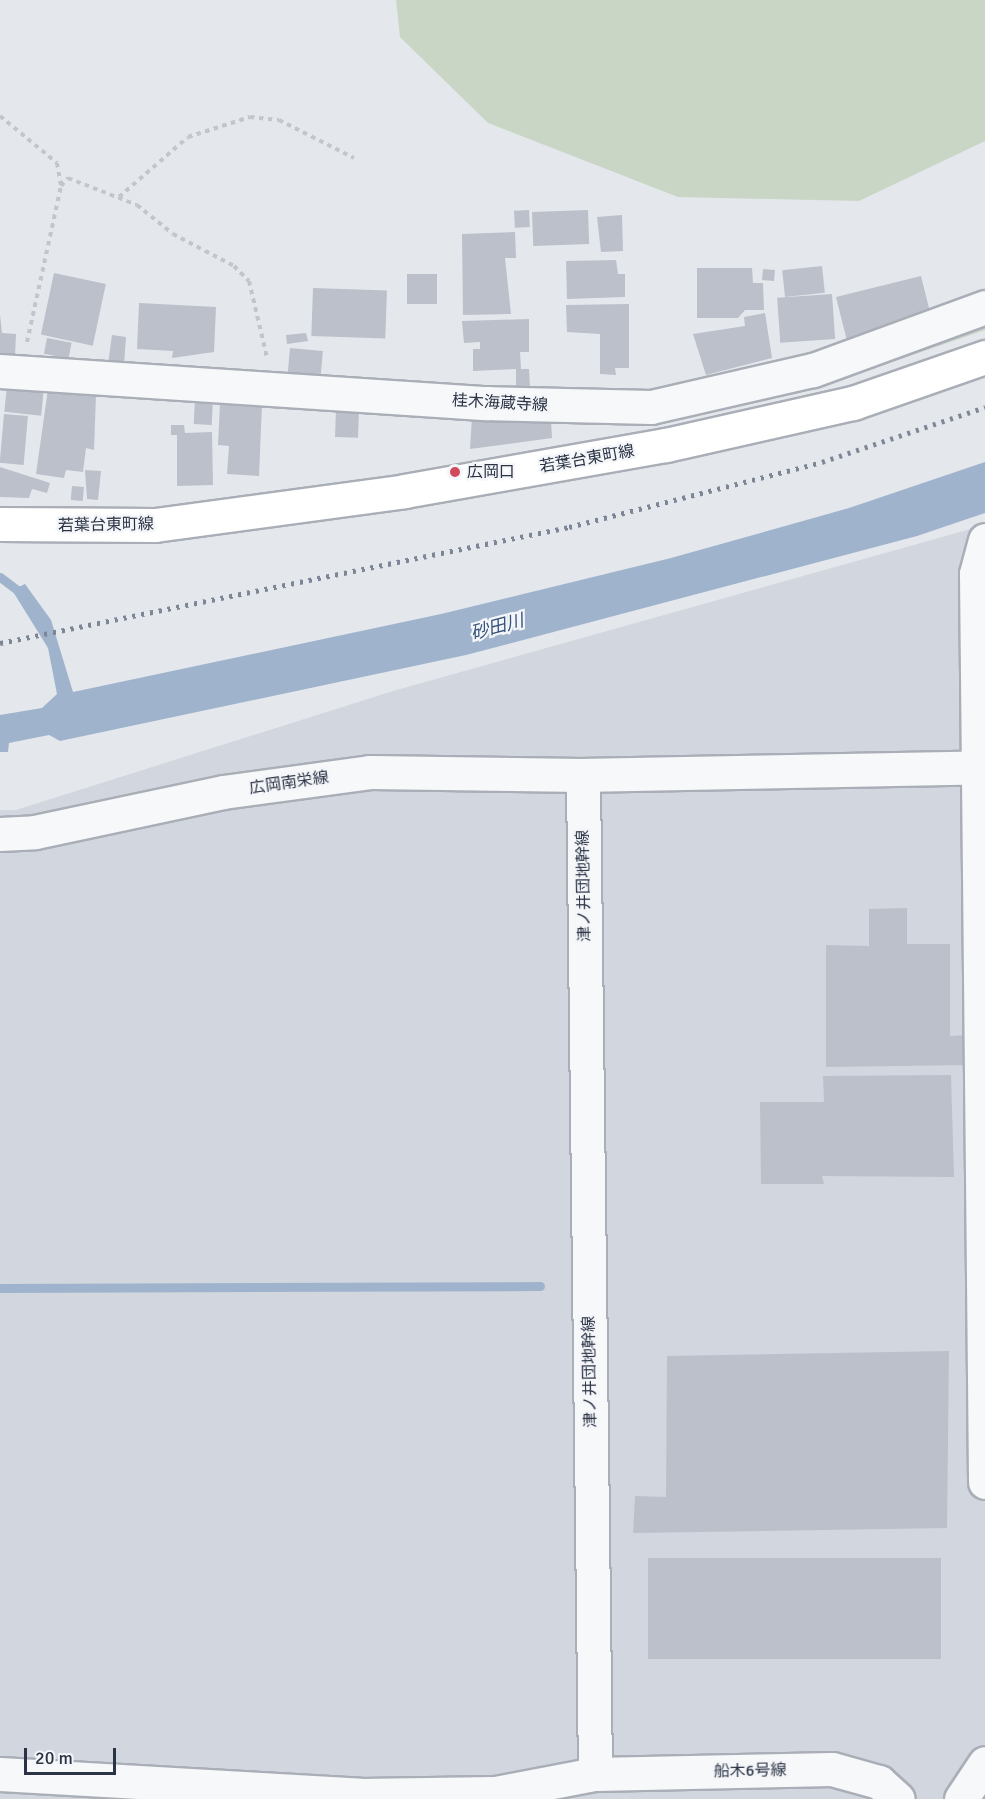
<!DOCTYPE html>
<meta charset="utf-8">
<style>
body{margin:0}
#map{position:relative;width:985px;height:1799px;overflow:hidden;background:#e4e7ec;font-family:Signika,"Noto Sans JP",sans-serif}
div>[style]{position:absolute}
.built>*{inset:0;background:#d2d6de}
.green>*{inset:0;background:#c9d6c5}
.water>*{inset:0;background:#9fb4cc}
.stream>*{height:9px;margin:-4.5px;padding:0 4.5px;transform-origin:4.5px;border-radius:4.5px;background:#9fb4cc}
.building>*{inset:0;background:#bbc0ca;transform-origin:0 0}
.path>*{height:4px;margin-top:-2px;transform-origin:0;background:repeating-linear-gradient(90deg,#c2c5cb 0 4.5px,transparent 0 9px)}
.roads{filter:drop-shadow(2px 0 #a9aeb7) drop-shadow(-2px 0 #a9aeb7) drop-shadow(0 2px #a9aeb7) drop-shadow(0 -2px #a9aeb7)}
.minor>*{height:33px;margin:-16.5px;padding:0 16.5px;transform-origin:16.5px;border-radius:16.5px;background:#f7f8fa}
.major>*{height:33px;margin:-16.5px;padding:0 16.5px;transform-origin:16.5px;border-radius:16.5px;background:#fff}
.rail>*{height:4.5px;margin-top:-2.25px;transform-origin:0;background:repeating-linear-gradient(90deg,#7d8696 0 3px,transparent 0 9px)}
.dots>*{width:16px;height:16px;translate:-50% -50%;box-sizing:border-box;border:3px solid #f4f6f9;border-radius:50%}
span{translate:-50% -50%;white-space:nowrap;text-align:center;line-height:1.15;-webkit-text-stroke:4.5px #f4f6f9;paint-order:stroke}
.street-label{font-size:16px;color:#2b3445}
.poi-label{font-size:16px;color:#2b3445}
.left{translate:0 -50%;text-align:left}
.water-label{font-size:18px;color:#34527a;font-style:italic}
.scale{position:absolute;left:24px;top:1748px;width:92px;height:27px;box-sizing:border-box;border:3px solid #2b3445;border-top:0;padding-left:8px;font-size:18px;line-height:21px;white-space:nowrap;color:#2b3445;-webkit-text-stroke:4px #f4f6f9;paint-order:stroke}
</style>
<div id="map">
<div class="built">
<div style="clip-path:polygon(985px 525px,985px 1799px,0 1799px,0 810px,16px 810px,393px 691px)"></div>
</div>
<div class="green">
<div style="clip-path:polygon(396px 0,985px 0,985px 141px,859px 201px,678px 197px,488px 123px,400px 37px)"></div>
<div style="clip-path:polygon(985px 320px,985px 330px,831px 383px,686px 413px)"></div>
</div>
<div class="water">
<div style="clip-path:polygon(985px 462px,985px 513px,917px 536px,466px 655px,60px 741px,49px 735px,9px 743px,8px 752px,0 752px,0 715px,42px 708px,57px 694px,48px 648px,12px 590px,25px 584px,51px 620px,73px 692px,441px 614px,671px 558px,849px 508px)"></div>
</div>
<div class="stream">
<div style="left:0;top:577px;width:31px;rotate:37deg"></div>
<div style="left:0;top:1288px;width:540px;rotate:-0.21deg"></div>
</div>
<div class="building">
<div style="left:529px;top:210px;width:17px;height:15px;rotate:87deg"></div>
<div style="left:588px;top:210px;width:34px;height:56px;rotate:88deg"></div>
<div style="clip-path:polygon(622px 215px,623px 251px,601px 252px,597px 217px)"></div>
<div style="clip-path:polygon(515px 232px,516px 258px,505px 258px,511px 314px,463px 315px,462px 234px)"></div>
<div style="clip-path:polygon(616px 260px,618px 274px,625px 274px,625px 297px,567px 299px,566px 261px)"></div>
<div style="left:822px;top:266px;width:27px;height:40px;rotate:84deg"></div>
<div style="clip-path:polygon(697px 268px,752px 268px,753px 283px,763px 283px,764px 310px,745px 310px,738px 318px,697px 318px)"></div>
<div style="left:763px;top:269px;width:12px;height:11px;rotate:5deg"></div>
<div style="left:54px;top:273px;width:53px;height:63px;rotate:12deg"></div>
<div style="left:407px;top:274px;width:30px;height:30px"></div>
<div style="clip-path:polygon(921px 276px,930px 312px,847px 341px,836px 297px)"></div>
<div style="left:313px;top:288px;width:74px;height:48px;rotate:2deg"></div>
<div style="left:832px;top:294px;width:45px;height:55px;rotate:86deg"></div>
<div style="clip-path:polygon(139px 303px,216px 307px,214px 352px,172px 358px,173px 351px,137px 349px)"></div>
<div style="clip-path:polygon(629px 304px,629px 368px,615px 368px,616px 375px,600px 374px,600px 334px,567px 332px,566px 305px)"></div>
<div style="clip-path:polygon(765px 313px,772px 358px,706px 375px,693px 334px,745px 326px,744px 317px)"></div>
<div style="clip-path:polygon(0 315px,2px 333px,16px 334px,15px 356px,0 354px)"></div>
<div style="clip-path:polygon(529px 319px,529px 352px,520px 352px,521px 369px,529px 369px,530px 388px,516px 388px,516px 369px,473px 371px,473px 349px,480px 349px,480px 342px,464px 343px,462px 321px)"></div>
<div style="clip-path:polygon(306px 333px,308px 341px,287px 344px,286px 335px)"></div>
<div style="clip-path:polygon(112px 335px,126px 337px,124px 365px,108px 364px)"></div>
<div style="left:47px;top:338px;width:25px;height:16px;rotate:11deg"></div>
<div style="left:290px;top:348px;width:33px;height:28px;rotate:5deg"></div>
<div style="left:7px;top:386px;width:37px;height:26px;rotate:6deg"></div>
<div style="clip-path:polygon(48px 389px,96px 395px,94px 450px,86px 448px,83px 472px,66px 470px,64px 478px,36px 474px)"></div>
<div style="left:195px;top:399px;width:18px;height:25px;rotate:3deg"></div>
<div style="clip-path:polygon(220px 403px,262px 404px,259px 476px,227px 474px,229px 446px,218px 445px)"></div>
<div style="left:336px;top:409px;width:23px;height:28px;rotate:2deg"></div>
<div style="left:4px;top:414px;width:24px;height:49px;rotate:5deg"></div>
<div style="clip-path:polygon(472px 417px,551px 421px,552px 438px,470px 449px)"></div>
<div style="clip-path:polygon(171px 425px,184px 425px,185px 433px,212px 432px,213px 485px,177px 486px,177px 435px,171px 435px)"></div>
<div style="clip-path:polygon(0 467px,50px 483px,47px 493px,32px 489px,29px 498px,0 497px)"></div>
<div style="clip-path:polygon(85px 470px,101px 471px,98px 500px,87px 499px)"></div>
<div style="left:72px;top:486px;width:12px;height:14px;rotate:5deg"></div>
<div style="clip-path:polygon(907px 908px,907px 944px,950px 944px,950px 1036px,969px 1035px,969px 1065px,826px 1067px,826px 945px,869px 946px,869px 909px)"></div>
<div style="clip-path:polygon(951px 1075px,954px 1177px,822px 1176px,824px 1184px,761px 1184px,760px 1102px,824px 1102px,823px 1076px)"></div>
<div style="clip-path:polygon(949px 1351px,947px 1528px,633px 1533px,635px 1496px,666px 1497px,667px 1356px)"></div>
<div style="left:648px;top:1558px;width:293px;height:101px"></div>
</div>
<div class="path">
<div style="left:0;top:116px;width:74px;rotate:39.5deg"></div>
<div style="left:57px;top:163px;width:23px;rotate:80deg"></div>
<div style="left:119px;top:197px;width:91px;rotate:-41deg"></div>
<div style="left:188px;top:137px;width:65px;rotate:-17.9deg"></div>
<div style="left:250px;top:117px;width:29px;rotate:6deg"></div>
<div style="left:279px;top:120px;width:84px;rotate:26.9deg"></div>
<div style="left:27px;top:342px;width:160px;rotate:-77.7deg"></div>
<div style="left:61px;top:186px;width:11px;rotate:-49deg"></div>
<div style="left:68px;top:178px;width:74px;rotate:21.4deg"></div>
<div style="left:137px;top:205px;width:46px;rotate:38.9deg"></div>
<div style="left:173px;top:234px;width:69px;rotate:27.7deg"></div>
<div style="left:234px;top:266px;width:21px;rotate:45deg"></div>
<div style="left:249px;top:281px;width:79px;rotate:76.8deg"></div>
</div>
<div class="roads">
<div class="minor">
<div style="left:0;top:371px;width:487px;rotate:3.8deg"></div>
<div style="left:486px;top:403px;width:165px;rotate:1.4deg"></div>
<div style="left:651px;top:407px;width:166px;rotate:-12.9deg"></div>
<div style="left:813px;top:370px;width:183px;rotate:-20.1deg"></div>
<div style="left:985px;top:540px;width:35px;rotate:105deg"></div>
<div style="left:976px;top:574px;width:908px;rotate:89.43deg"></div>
<div style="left:0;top:834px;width:35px;rotate:-3deg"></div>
<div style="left:35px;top:832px;width:192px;rotate:-12deg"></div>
<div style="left:223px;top:792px;width:148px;rotate:-7.7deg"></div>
<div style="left:370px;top:772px;width:213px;rotate:0.8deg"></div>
<div style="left:0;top:1774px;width:361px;rotate:3.3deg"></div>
<div style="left:360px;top:1795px;width:135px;rotate:-0.8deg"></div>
<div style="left:495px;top:1793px;width:102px;rotate:-10.8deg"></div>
<div style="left:595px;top:1774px;width:999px;rotate:-90.69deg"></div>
<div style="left:583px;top:775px;width:402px;rotate:-1.1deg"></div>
<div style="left:595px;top:1774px;width:237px;rotate:-1.2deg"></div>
<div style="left:832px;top:1769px;width:49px;rotate:15.5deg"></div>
<div style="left:879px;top:1782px;width:25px;rotate:42deg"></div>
<div style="left:961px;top:1799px;width:43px;rotate:-56.3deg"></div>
</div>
<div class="major">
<div style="left:0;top:524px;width:155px;rotate:0.4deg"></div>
<div style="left:155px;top:525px;width:252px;rotate:-7.7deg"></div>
<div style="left:405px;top:491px;width:265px;rotate:-10deg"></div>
<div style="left:666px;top:445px;width:192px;rotate:-12.7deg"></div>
<div style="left:853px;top:403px;width:140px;rotate:-19.2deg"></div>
</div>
</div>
<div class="rail">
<div style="left:0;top:643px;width:581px;rotate:-11.52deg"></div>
<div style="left:569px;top:527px;width:261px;rotate:-14.4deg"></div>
<div style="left:822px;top:462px;width:172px;rotate:-18.6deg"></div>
</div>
<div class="dots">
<div style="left:455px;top:472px;background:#d1495b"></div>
</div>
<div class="street-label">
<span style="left:500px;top:403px;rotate:3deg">桂木海蔵寺線</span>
<span style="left:587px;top:459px;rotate:-10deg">若葉台東町線</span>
<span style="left:106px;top:525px;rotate:-1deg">若葉台東町線</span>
<span style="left:289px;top:783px;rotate:-8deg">広岡南栄線</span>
<span style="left:584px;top:886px;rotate:-91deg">津ノ井団地幹線</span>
<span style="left:590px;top:1372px;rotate:-91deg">津ノ井団地幹線</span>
<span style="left:750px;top:1771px;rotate:-1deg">船木6号線</span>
</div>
<div class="poi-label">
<span class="left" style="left:467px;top:472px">広岡口</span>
</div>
<div class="water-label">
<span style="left:497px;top:627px;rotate:-15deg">砂田川</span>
</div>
<div class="scale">20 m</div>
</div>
